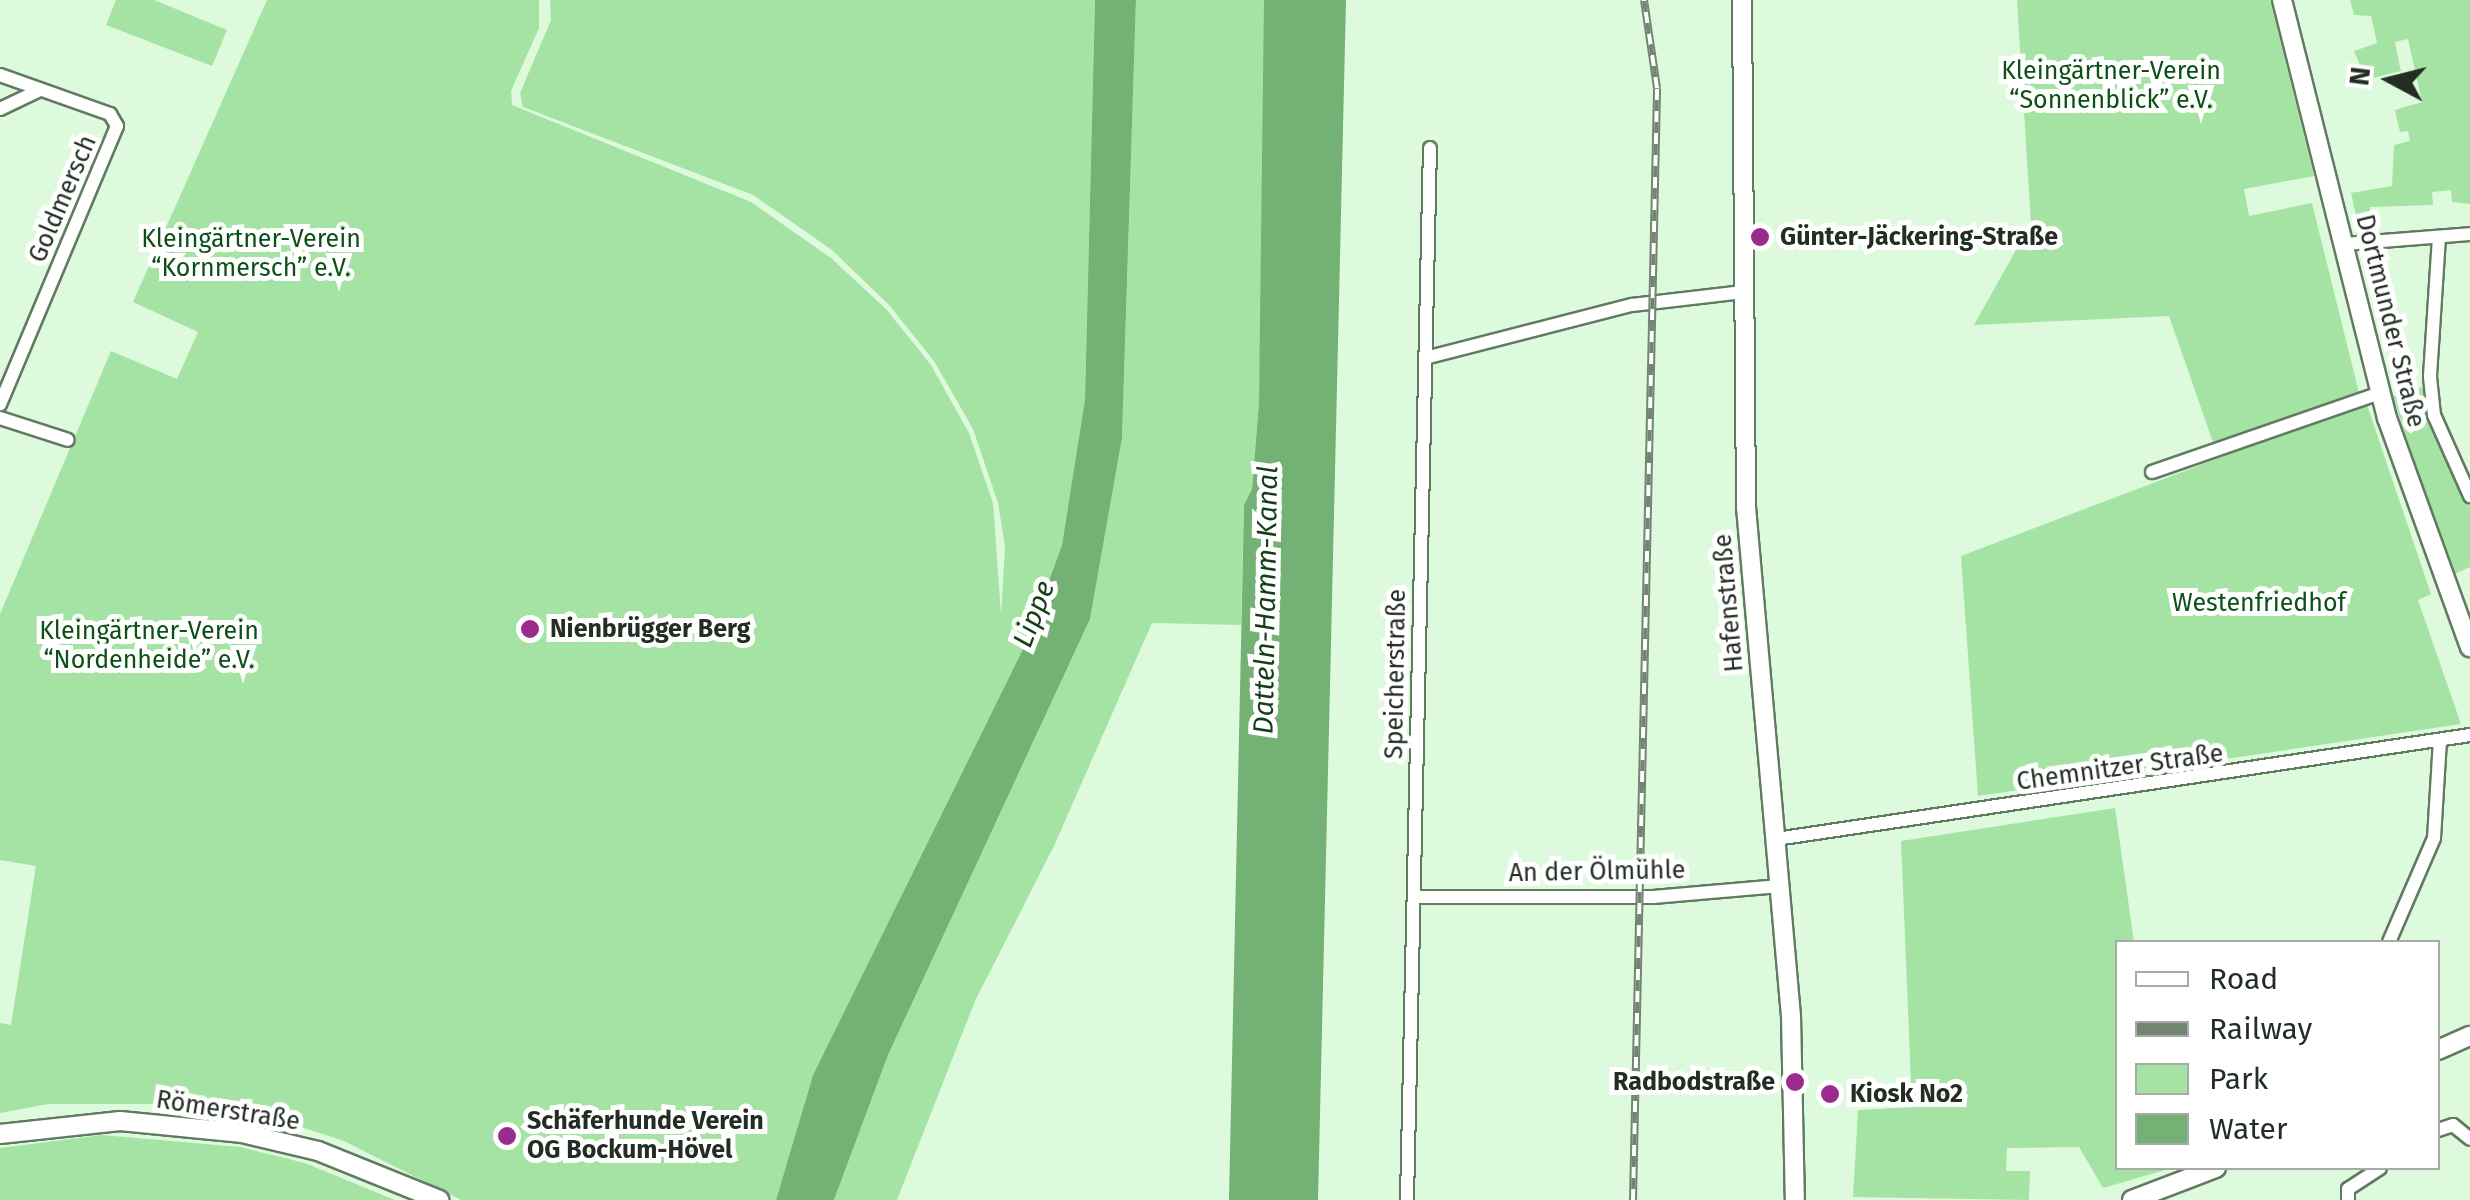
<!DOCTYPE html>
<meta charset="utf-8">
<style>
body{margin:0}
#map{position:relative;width:2470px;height:1200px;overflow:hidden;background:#defadd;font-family:"Fira Sans",sans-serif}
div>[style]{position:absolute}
.green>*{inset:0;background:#a5e3a5}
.water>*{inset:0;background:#73b174}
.roads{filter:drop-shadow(2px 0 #617a61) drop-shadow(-2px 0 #617a61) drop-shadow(0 2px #617a61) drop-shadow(0 -2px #617a61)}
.street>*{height:12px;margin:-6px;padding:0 6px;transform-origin:6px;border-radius:6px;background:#fff}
.secondary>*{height:18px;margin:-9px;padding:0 9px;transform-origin:9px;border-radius:9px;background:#fff}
.rail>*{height:8px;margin-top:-4px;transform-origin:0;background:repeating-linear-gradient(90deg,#fff 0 11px,#738573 0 22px);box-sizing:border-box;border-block:2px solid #738573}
.dots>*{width:28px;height:28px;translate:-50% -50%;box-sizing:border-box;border:5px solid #fff;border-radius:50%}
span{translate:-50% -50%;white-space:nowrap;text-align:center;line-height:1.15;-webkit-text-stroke:10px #fff;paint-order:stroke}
.park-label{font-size:25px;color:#0c5016}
.street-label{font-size:25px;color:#232d23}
.poi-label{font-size:25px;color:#232d23;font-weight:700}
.left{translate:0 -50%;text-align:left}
.right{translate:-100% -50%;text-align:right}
.water-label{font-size:28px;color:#133f16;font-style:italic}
.legend{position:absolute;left:2115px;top:940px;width:325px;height:230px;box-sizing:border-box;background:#fff;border:2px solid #a7aba7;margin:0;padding:12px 18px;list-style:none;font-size:30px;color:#232d23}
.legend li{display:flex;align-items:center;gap:20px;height:50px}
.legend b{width:50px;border:2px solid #a7aba7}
.north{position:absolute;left:2340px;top:30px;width:100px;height:100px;-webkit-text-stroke:8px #fff;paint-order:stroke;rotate:277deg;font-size:28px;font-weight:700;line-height:40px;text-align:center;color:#232d23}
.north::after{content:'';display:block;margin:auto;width:35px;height:45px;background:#232d23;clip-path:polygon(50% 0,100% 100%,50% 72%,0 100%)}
</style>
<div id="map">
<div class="green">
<div style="clip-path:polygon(116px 0,154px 0,227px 30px,212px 66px,106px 25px)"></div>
<div style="clip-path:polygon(267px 0,539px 0,539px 28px,511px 91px,512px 105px,751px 202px,831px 258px,886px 309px,931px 365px,969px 433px,993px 503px,1001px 614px,1005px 547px,998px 503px,973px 429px,934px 361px,889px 305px,832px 250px,753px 195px,523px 107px,520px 93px,551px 20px,550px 0,1095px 0,1085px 399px,1062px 545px,1027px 641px,813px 1075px,776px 1200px,461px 1200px,344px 1141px,276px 1119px,164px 1104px,48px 1104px,0 1113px,0 1023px,11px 1025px,36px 866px,0 860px,0 614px,111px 351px,177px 379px,198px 332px,133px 302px)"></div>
<div style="clip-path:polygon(1136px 0,1264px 0,1268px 6px,1259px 402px,1252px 489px,1244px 505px,1241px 625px,1152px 623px,1054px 846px,975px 1001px,897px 1200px,834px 1200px,888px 1055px,1090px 619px,1122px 438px)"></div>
<div style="clip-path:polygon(2017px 0,2270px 0,2314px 176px,2244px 189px,2249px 216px,2312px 203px,2359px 393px,2215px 448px,2169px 316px,1974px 325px,2031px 223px)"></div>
<div style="clip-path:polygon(2350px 0,2470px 0,2470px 204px,2452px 202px,2451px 190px,2444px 191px,2432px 192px,2433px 205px,2370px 207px,2370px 214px,2356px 215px,2351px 193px,2392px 186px,2394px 145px,2410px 141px,2408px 131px,2400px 132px,2395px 110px,2422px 102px,2408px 39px,2395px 42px,2401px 71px,2351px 83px,2364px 74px,2354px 51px,2377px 43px,2371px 16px,2354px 15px)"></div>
<div style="clip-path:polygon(2426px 386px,2433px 426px,2470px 506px,2470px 567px,2450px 576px,2393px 396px)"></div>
<div style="clip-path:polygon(2366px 402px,2431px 594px,2418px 600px,2461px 724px,1978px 796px,1961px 556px)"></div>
<div style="clip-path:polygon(2115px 808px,2134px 942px,2118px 942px,2118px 1168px,2172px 1168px,2103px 1188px,2079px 1147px,2007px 1148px,2006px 1171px,2030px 1171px,2029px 1200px,1853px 1197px,1858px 1110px,1912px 1107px,1901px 841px)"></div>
<div style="clip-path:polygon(102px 1135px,240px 1147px,305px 1163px,395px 1200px,0 1200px,0 1148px)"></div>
</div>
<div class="water">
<div style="clip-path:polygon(1095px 0,1136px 0,1122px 438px,1090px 619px,888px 1055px,834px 1200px,776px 1200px,813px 1075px,1027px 641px,1062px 545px,1085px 399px)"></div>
<div style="clip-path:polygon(1264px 0,1346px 0,1318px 1200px,1229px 1200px,1244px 505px,1252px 489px,1259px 402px)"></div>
</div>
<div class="roads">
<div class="street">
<div style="left:0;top:75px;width:117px;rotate:19.5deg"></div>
<div style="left:110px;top:114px;width:14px;rotate:60deg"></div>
<div style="left:117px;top:126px;width:302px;rotate:112.8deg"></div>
<div style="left:0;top:109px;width:44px;rotate:-25.4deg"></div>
<div style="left:2439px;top:237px;width:140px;rotate:93.7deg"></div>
<div style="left:2430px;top:377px;width:38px;rotate:84deg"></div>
<div style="left:2434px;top:415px;width:89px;rotate:66deg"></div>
<div style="left:2344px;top:244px;width:126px;rotate:-4.5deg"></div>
<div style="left:1425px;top:358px;width:214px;rotate:-14.4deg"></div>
<div style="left:1632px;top:305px;width:112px;rotate:-6.7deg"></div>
<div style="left:0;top:418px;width:71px;rotate:17.9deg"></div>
<div style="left:2152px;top:472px;width:241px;rotate:-19.1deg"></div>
<div style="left:1776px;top:839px;width:702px;rotate:-8.52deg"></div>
<div style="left:1414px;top:897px;width:239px"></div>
<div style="left:1653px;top:897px;width:127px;rotate:-5deg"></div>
<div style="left:2389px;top:942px;width:113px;rotate:-66.6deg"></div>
<div style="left:2434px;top:838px;width:97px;rotate:-86.5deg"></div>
<div style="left:2438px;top:1130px;width:16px;rotate:-18deg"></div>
<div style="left:2453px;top:1125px;width:22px;rotate:39deg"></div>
<div style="left:1407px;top:1200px;width:1052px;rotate:-88.75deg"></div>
<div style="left:2348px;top:1200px;width:11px;rotate:-90deg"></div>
<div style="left:2348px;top:1189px;width:38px;rotate:-33deg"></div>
</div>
<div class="secondary">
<div style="left:1742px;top:0;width:507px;rotate:89.55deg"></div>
<div style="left:1746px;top:507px;width:511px;rotate:84.95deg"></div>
<div style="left:1791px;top:1016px;width:184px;rotate:88.8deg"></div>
<div style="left:2282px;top:0;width:431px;rotate:75.9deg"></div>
<div style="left:2387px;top:418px;width:244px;rotate:70.1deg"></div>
<div style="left:2438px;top:1050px;width:35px;rotate:-24deg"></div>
<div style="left:0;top:1134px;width:121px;rotate:-6.2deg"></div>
<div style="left:120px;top:1121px;width:123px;rotate:5.6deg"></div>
<div style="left:242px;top:1133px;width:78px;rotate:13.3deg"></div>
<div style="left:318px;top:1151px;width:131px;rotate:22deg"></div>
<div style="left:2132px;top:1200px;width:90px;rotate:-20.9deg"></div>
</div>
</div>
<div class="rail">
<div style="left:1633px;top:1200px;width:1112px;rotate:-88.76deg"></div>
<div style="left:1657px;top:88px;width:89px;rotate:-98.4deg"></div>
</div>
<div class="dots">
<div style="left:1760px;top:237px;background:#992c8c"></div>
<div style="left:530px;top:629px;background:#992c8c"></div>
<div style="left:1795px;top:1082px;background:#992c8c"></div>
<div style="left:1830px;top:1094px;background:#992c8c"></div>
<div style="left:507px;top:1136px;background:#992c8c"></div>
</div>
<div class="park-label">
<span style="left:2111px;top:86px">Kleingärtner-Verein<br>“Sonnenblick” e.V.</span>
<span style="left:251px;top:254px">Kleingärtner-Verein<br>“Kornmersch” e.V.</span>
<span style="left:2259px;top:603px">Westenfriedhof</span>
<span style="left:149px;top:646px">Kleingärtner-Verein<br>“Nordenheide” e.V.</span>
</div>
<div class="street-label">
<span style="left:63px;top:199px;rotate:-67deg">Goldmersch</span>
<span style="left:2390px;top:321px;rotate:76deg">Dortmunder Straße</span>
<span style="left:1729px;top:603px;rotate:-95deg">Hafenstraße</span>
<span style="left:1396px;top:674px;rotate:-89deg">Speicherstraße</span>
<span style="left:2120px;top:768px;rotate:-8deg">Chemnitzer Straße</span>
<span style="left:1597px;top:872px;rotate:-1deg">An der Ölmühle</span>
<span style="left:228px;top:1111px;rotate:9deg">Römerstraße</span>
</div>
<div class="poi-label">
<span class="left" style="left:1780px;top:237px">Günter-Jäckering-Straße</span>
<span class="left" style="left:550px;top:629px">Nienbrügger Berg</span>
<span class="right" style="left:1775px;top:1082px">Radbodstraße</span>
<span class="left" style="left:1850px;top:1094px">Kiosk No2</span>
<span class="left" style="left:527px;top:1136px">Schäferhunde Verein<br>OG Bockum-Hövel</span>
</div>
<div class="water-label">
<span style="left:1266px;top:600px;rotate:-89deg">Datteln-Hamm-Kanal</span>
<span style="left:1034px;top:614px;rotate:-69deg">Lippe</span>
</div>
<ul class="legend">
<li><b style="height:12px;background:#fff"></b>Road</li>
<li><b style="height:12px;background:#738573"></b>Railway</li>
<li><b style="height:28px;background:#a5e3a5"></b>Park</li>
<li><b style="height:28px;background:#73b174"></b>Water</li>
</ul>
<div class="north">N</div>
</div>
